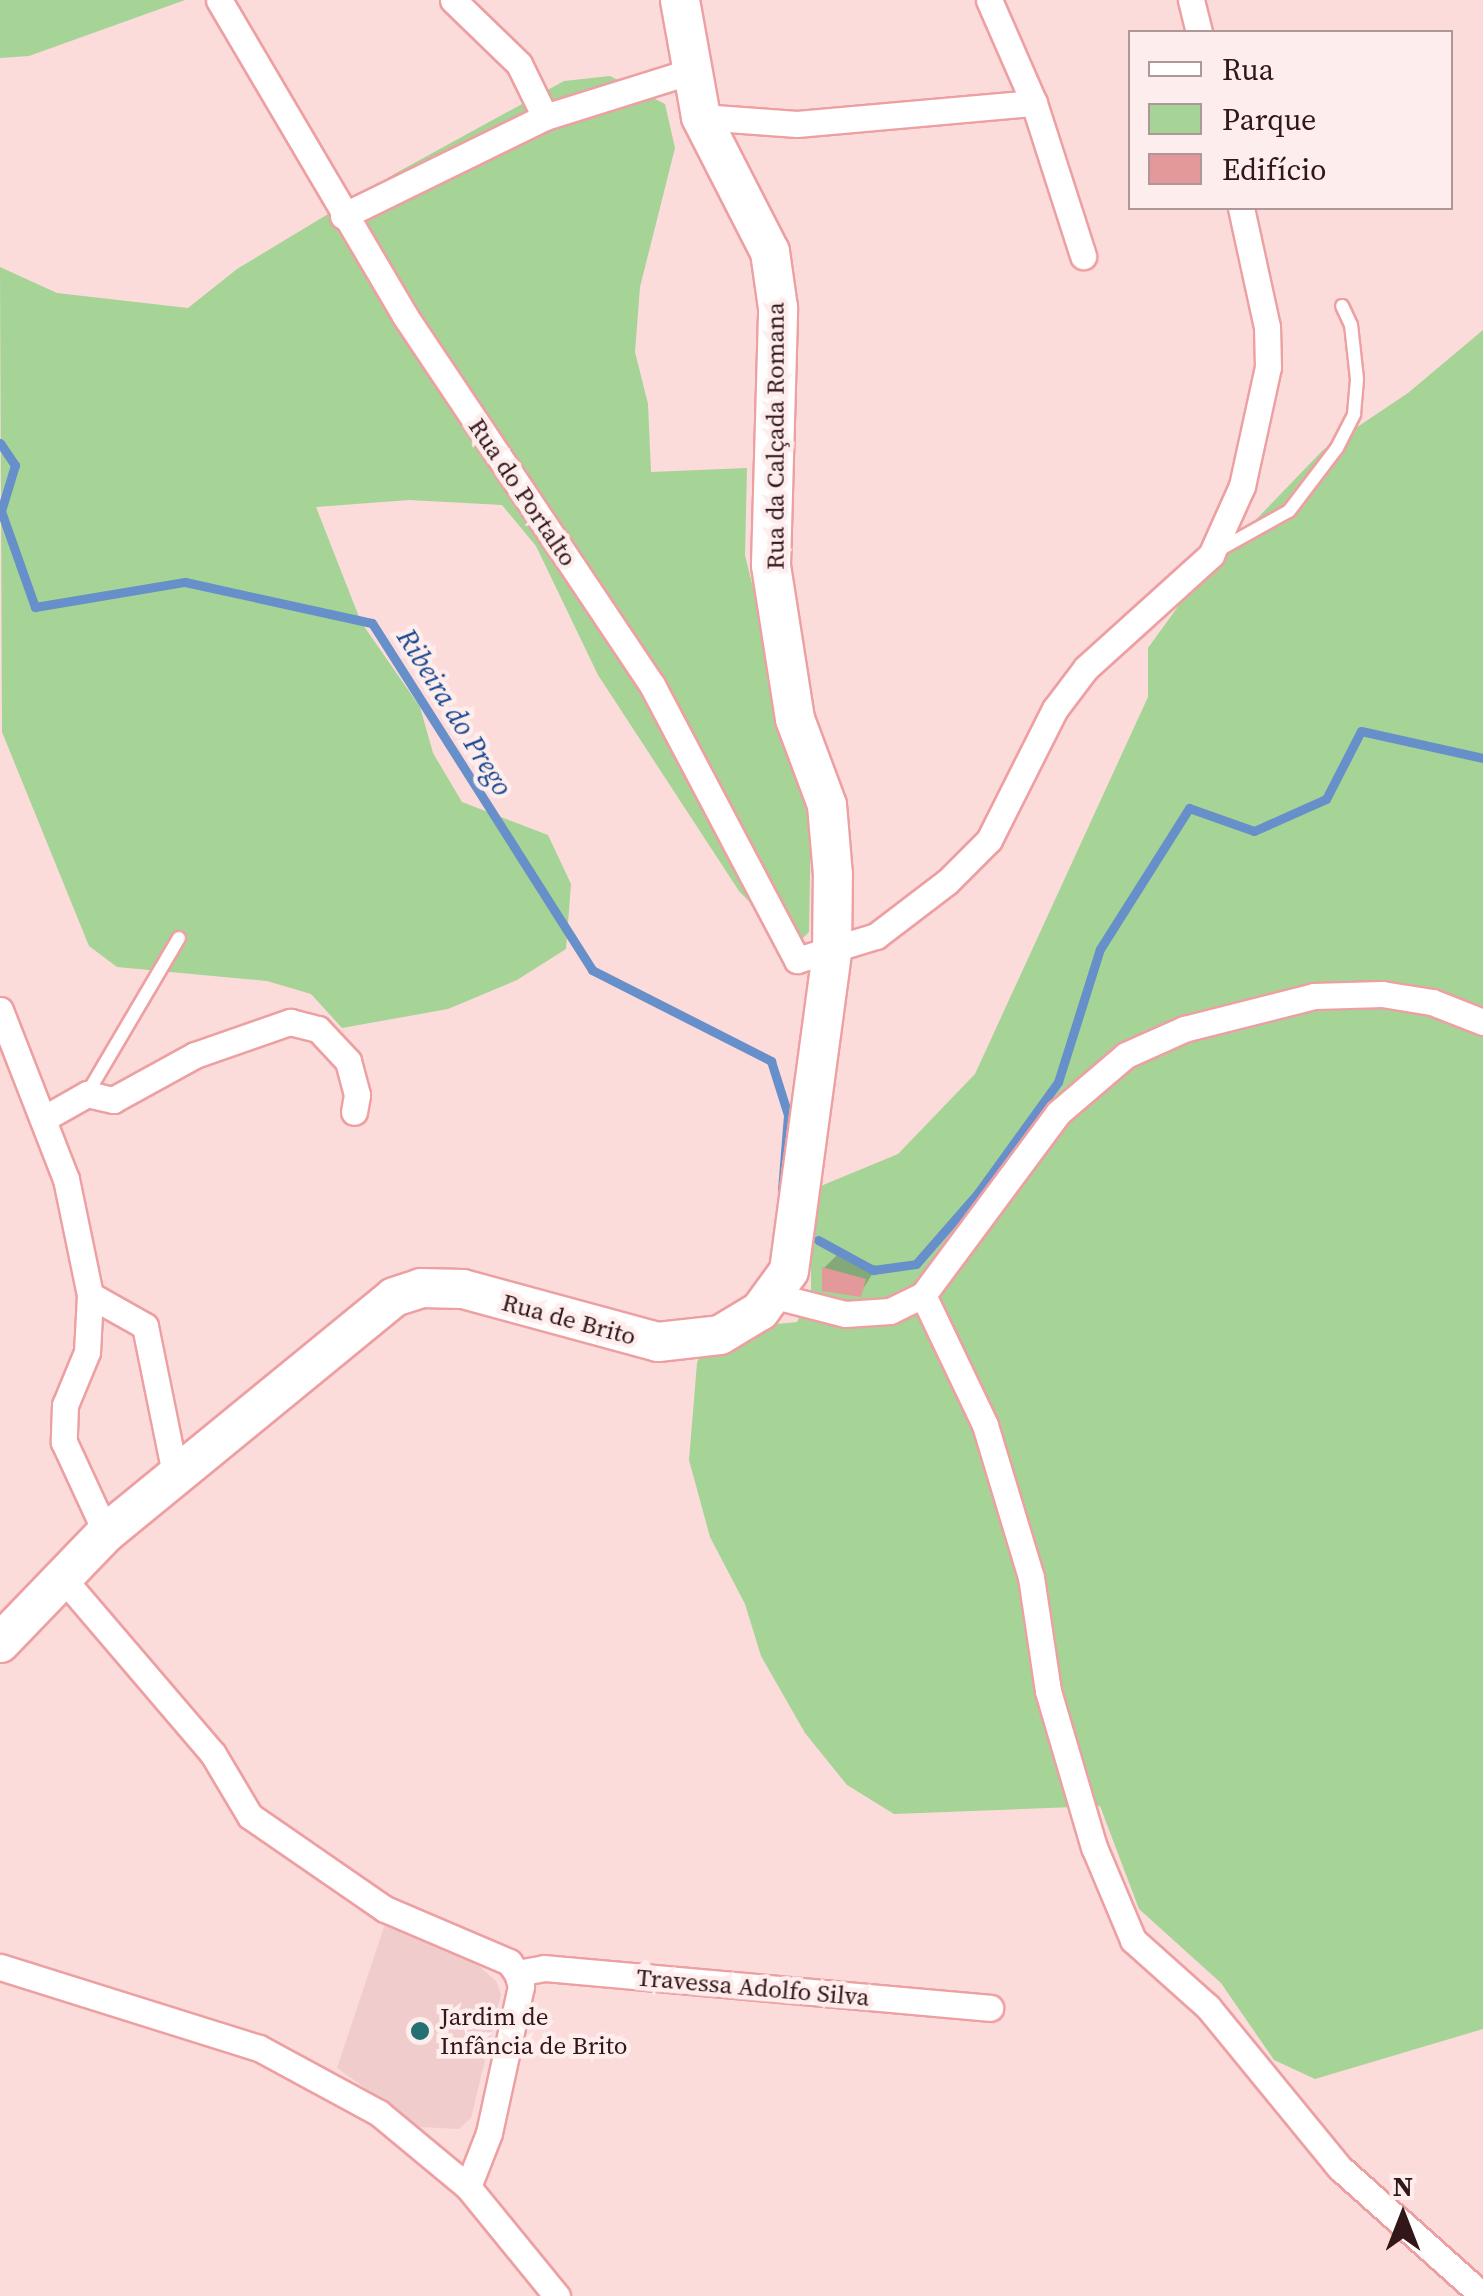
<!DOCTYPE html>
<meta charset="utf-8">
<style>
body{margin:0}
#map{position:relative;width:1483px;height:2296px;overflow:hidden;background:#fcdbdb;font-family:"Source Serif 4",serif}
div>[style]{position:absolute}
.built>*{inset:0;background:#f1cccc}
.green>*{inset:0;background:#a5d496}
.shadow>*{inset:0;background:#0003}
.stream>*{height:9px;margin:-4.5px;padding:0 4.5px;transform-origin:4.5px;border-radius:4.5px;background:#678fca}
.building>*{inset:0;background:#e39899}
.roads{filter:drop-shadow(2px 0 #eda0a2) drop-shadow(-2px 0 #eda0a2) drop-shadow(0 2px #eda0a2) drop-shadow(0 -2px #eda0a2)}
.lane>*{height:12px;margin:-6px;padding:0 6px;transform-origin:6px;border-radius:6px;background:#fff}
.street>*{height:25px;margin:-12.5px;padding:0 12.5px;transform-origin:12.5px;border-radius:12.5px;background:#fff}
.secondary>*{height:38px;margin:-19px;padding:0 19px;transform-origin:19px;border-radius:19px;background:#fff}
.dots>*{width:28px;height:28px;translate:-50% -50%;box-sizing:border-box;border:5px solid #feeded;border-radius:50%}
span{translate:-50% -50%;white-space:nowrap;text-align:center;line-height:1.15;-webkit-text-stroke:9px #feeded;paint-order:stroke}
.street-label{font-size:25px;color:#331618}
.poi-label{font-size:25px;color:#331618}
.left{translate:0 -50%;text-align:left}
.water-label{font-size:28px;color:#14468d;font-style:italic}
.legend{position:absolute;left:1128px;top:30px;width:325px;height:180px;box-sizing:border-box;background:#feeded;border:2px solid #ad9798;margin:0;padding:12px 18px;list-style:none;font-size:30px;color:#331618}
.legend li{display:flex;align-items:center;gap:20px;height:50px}
.legend b{width:50px;border:2px solid #ad9798}
.north{position:absolute;left:1353px;top:2166px;width:100px;height:100px;-webkit-text-stroke:8px #feeded;paint-order:stroke;rotate:0deg;font-size:28px;font-weight:700;line-height:40px;text-align:center;color:#331618}
.north::after{content:'';display:block;margin:auto;width:35px;height:45px;background:#331618;clip-path:polygon(50% 0,100% 100%,50% 72%,0 100%)}
</style>
<div id="map">
<div class="built">
<div style="clip-path:polygon(386px 1921px,466px 1954px,496px 1981px,501px 1994px,471px 2118px,459px 2129px,420px 2127px,337px 2068px)"></div>
</div>
<div class="green">
<div style="clip-path:polygon(0 0,185px 0,29px 56px,0 58px)"></div>
<div style="clip-path:polygon(610px 76px,665px 104px,675px 148px,640px 287px,635px 352px,648px 404px,651px 472px,747px 468px,745px 555px,811px 823px,809px 932px,794px 947px,739px 891px,598px 675px,536px 546px,502px 505px,409px 500px,316px 507px,361px 622px,420px 707px,433px 753px,462px 802px,548px 835px,571px 884px,566px 949px,517px 980px,448px 1009px,342px 1028px,311px 994px,267px 981px,117px 967px,89px 946px,2px 732px,0 267px,57px 293px,188px 308px,237px 269px,396px 173px,564px 81px)"></div>
<div style="clip-path:polygon(1483px 330px,1483px 2029px,1315px 2079px,1274px 2060px,1221px 1983px,1139px 1909px,1100px 1806px,894px 1814px,847px 1785px,805px 1733px,761px 1656px,745px 1604px,710px 1537px,689px 1460px,697px 1363px,709px 1331px,797px 1322px,811px 1295px,811px 1190px,898px 1154px,975px 1074px,1148px 697px,1148px 648px,1195px 583px,1323px 450px,1408px 393px)"></div>
</div>
<div class="shadow">
<div style="clip-path:polygon(837px 1255px,877px 1266px,860px 1294px,824px 1268px)"></div>
</div>
<div class="stream">
<div style="left:0;top:443px;width:27px;rotate:56deg"></div>
<div style="left:15px;top:465px;width:48px;rotate:106.9deg"></div>
<div style="left:1px;top:511px;width:102px;rotate:70.5deg"></div>
<div style="left:35px;top:607px;width:152px;rotate:-9.5deg"></div>
<div style="left:185px;top:582px;width:191px;rotate:12.4deg"></div>
<div style="left:372px;top:623px;width:411px;rotate:57.6deg"></div>
<div style="left:592px;top:970px;width:201px;rotate:26.9deg"></div>
<div style="left:771px;top:1061px;width:57px;rotate:72.5deg"></div>
<div style="left:788px;top:1115px;width:74px;rotate:94.6deg"></div>
<div style="left:818px;top:1240px;width:63px;rotate:28.6deg"></div>
<div style="left:873px;top:1270px;width:43px;rotate:-7.9deg"></div>
<div style="left:916px;top:1264px;width:94px;rotate:-48.9deg"></div>
<div style="left:978px;top:1193px;width:137px;rotate:-54.2deg"></div>
<div style="left:1058px;top:1082px;width:139px;rotate:-72.5deg"></div>
<div style="left:1100px;top:949px;width:167px;rotate:-57.7deg"></div>
<div style="left:1189px;top:808px;width:69px;rotate:19.5deg"></div>
<div style="left:1254px;top:831px;width:79px;rotate:-24deg"></div>
<div style="left:1326px;top:799px;width:76px;rotate:-62.8deg"></div>
<div style="left:1361px;top:731px;width:125px;rotate:12.5deg"></div>
</div>
<div class="building">
<div style="clip-path:polygon(822px 1267px,866px 1279px,861px 1297px,822px 1291px)"></div>
</div>
<div class="roads">
<div class="lane">
<div style="left:1217px;top:551px;width:82px;rotate:-29.1deg"></div>
<div style="left:1289px;top:511px;width:79px;rotate:-52.7deg"></div>
<div style="left:1337px;top:448px;width:38px;rotate:-63deg"></div>
<div style="left:1354px;top:414px;width:35px;rotate:-85deg"></div>
<div style="left:1357px;top:379px;width:54px;rotate:-96.3deg"></div>
<div style="left:1351px;top:325px;width:21px;rotate:-115deg"></div>
<div style="left:87px;top:1094px;width:181px;rotate:-59.5deg"></div>
</div>
<div class="street">
<div style="left:219px;top:0;width:367px;rotate:59.5deg"></div>
<div style="left:405px;top:316px;width:444px;rotate:56.2deg"></div>
<div style="left:652px;top:685px;width:311px;rotate:62.2deg"></div>
<div style="left:797px;top:960px;width:83px;rotate:-16.9deg"></div>
<div style="left:876px;top:936px;width:89px;rotate:-37.3deg"></div>
<div style="left:947px;top:882px;width:59px;rotate:-45deg"></div>
<div style="left:989px;top:840px;width:147px;rotate:-63.3deg"></div>
<div style="left:1055px;top:709px;width:51px;rotate:-52.9deg"></div>
<div style="left:1086px;top:668px;width:169px;rotate:-42.1deg"></div>
<div style="left:1211px;top:555px;width:76px;rotate:-65.8deg"></div>
<div style="left:1242px;top:486px;width:122px;rotate:-77.7deg"></div>
<div style="left:1268px;top:367px;width:40px;rotate:-91.4deg"></div>
<div style="left:1267px;top:327px;width:122px;rotate:-102.3deg"></div>
<div style="left:453px;top:0;width:92px;rotate:44.1deg"></div>
<div style="left:519px;top:64px;width:59px;rotate:63.9deg"></div>
<div style="left:989px;top:0;width:112px;rotate:66.4deg"></div>
<div style="left:1034px;top:103px;width:161px;rotate:72.2deg"></div>
<div style="left:1191px;top:0;width:33px;rotate:76deg"></div>
<div style="left:701px;top:117px;width:96px;rotate:4.2deg"></div>
<div style="left:797px;top:124px;width:238px;rotate:-5.1deg"></div>
<div style="left:343px;top:216px;width:225px;rotate:-26.1deg"></div>
<div style="left:545px;top:117px;width:151px;rotate:-17.4deg"></div>
<div style="left:0;top:1010px;width:181px;rotate:68.7deg"></div>
<div style="left:66px;top:1179px;width:118px;rotate:78.3deg"></div>
<div style="left:90px;top:1295px;width:57px;rotate:93deg"></div>
<div style="left:87px;top:1352px;width:57px;rotate:112.5deg"></div>
<div style="left:65px;top:1405px;width:37px;rotate:92deg"></div>
<div style="left:64px;top:1442px;width:100px;rotate:65.2deg"></div>
<div style="left:43px;top:1119px;width:51px;rotate:-29.6deg"></div>
<div style="left:87px;top:1094px;width:27px;rotate:13deg"></div>
<div style="left:113px;top:1100px;width:94px;rotate:-28.8deg"></div>
<div style="left:195px;top:1055px;width:101px;rotate:-19.2deg"></div>
<div style="left:290px;top:1022px;width:29px;rotate:14deg"></div>
<div style="left:318px;top:1029px;width:44px;rotate:46.8deg"></div>
<div style="left:348px;top:1061px;width:35px;rotate:75deg"></div>
<div style="left:357px;top:1095px;width:17px;rotate:100deg"></div>
<div style="left:90px;top:1295px;width:63px;rotate:29.4deg"></div>
<div style="left:145px;top:1326px;width:155px;rotate:78.5deg"></div>
<div style="left:771px;top:1295px;width:76px;rotate:14.4deg"></div>
<div style="left:845px;top:1314px;width:45px;rotate:-3.8deg"></div>
<div style="left:890px;top:1311px;width:37px;rotate:-26deg"></div>
<div style="left:923px;top:1295px;width:227px;rotate:-53.4deg"></div>
<div style="left:1058px;top:1113px;width:89px;rotate:-40.5deg"></div>
<div style="left:1126px;top:1055px;width:64px;rotate:-24.1deg"></div>
<div style="left:1184px;top:1029px;width:134px;rotate:-14.2deg"></div>
<div style="left:1314px;top:996px;width:68px;rotate:-1.7deg"></div>
<div style="left:1382px;top:994px;width:51px;rotate:9.1deg"></div>
<div style="left:1432px;top:1002px;width:55px;rotate:21.4deg"></div>
<div style="left:923px;top:1295px;width:144px;rotate:64.5deg"></div>
<div style="left:985px;top:1425px;width:159px;rotate:73.2deg"></div>
<div style="left:1031px;top:1577px;width:115px;rotate:81.5deg"></div>
<div style="left:1048px;top:1691px;width:163px;rotate:73.6deg"></div>
<div style="left:1094px;top:1847px;width:101px;rotate:67.2deg"></div>
<div style="left:1133px;top:1940px;width:101px;rotate:41.8deg"></div>
<div style="left:1208px;top:2007px;width:208px;rotate:50.7deg"></div>
<div style="left:1340px;top:2168px;width:192px;rotate:41.8deg"></div>
<div style="left:61px;top:1576px;width:234px;rotate:49.5deg"></div>
<div style="left:213px;top:1754px;width:72px;rotate:59.2deg"></div>
<div style="left:250px;top:1816px;width:164px;rotate:34.6deg"></div>
<div style="left:385px;top:1909px;width:135px;rotate:23.1deg"></div>
<div style="left:509px;top:1962px;width:14px;rotate:54deg"></div>
<div style="left:517px;top:1973px;width:14px;rotate:73deg"></div>
<div style="left:521px;top:1986px;width:150px;rotate:102.3deg"></div>
<div style="left:489px;top:2133px;width:58px;rotate:111.3deg"></div>
<div style="left:0;top:1967px;width:271px;rotate:17.4deg"></div>
<div style="left:259px;top:2048px;width:136px;rotate:28.4deg"></div>
<div style="left:379px;top:2113px;width:116px;rotate:39.7deg"></div>
<div style="left:468px;top:2187px;width:141px;rotate:50.8deg"></div>
<div style="left:517px;top:1973px;width:27px;rotate:-10deg"></div>
<div style="left:544px;top:1968px;width:448px;rotate:5.1deg"></div>
</div>
<div class="secondary">
<div style="left:0;top:1643px;width:153px;rotate:-46.1deg"></div>
<div style="left:106px;top:1533px;width:372px;rotate:-39.3deg"></div>
<div style="left:394px;top:1297px;width:28px;rotate:-18deg"></div>
<div style="left:421px;top:1288px;width:42px;rotate:1.4deg"></div>
<div style="left:463px;top:1289px;width:202px;rotate:15.2deg"></div>
<div style="left:658px;top:1342px;width:62px;rotate:-6.4deg"></div>
<div style="left:720px;top:1335px;width:47px;rotate:-31deg"></div>
<div style="left:760px;top:1311px;width:49px;rotate:-54.1deg"></div>
<div style="left:789px;top:1271px;width:322px;rotate:-82.3deg"></div>
<div style="left:832px;top:952px;width:77px;rotate:-89.3deg"></div>
<div style="left:833px;top:875px;width:70px;rotate:-94.9deg"></div>
<div style="left:827px;top:805px;width:92px;rotate:-110.4deg"></div>
<div style="left:795px;top:719px;width:156px;rotate:-98.9deg"></div>
<div style="left:771px;top:565px;width:257px;rotate:-88.4deg"></div>
<div style="left:778px;top:308px;width:57px;rotate:-98.1deg"></div>
<div style="left:770px;top:252px;width:152px;rotate:-117.1deg"></div>
<div style="left:701px;top:117px;width:119px;rotate:-100.2deg"></div>
</div>
</div>
<div class="dots">
<div style="left:420px;top:2031px;background:#257073"></div>
</div>
<div class="street-label">
<span style="left:775px;top:436px;rotate:-90deg">Rua da Calçada Romana</span>
<span style="left:523px;top:492px;rotate:56deg">Rua do Portalto</span>
<span style="left:569px;top:1319px;rotate:15deg">Rua de Brito</span>
<span style="left:753px;top:1987px;rotate:5deg">Travessa Adolfo Silva</span>
</div>
<div class="poi-label">
<span class="left" style="left:440px;top:2031px">Jardim de<br>Infância de Brito</span>
</div>
<div class="water-label">
<span style="left:455px;top:712px;rotate:58deg">Ribeira do Prego</span>
</div>
<ul class="legend">
<li><b style="height:12px;background:#fff"></b>Rua</li>
<li><b style="height:28px;background:#a5d496"></b>Parque</li>
<li><b style="height:28px;background:#e39899"></b>Edifício</li>
</ul>
<div class="north">N</div>
</div>
